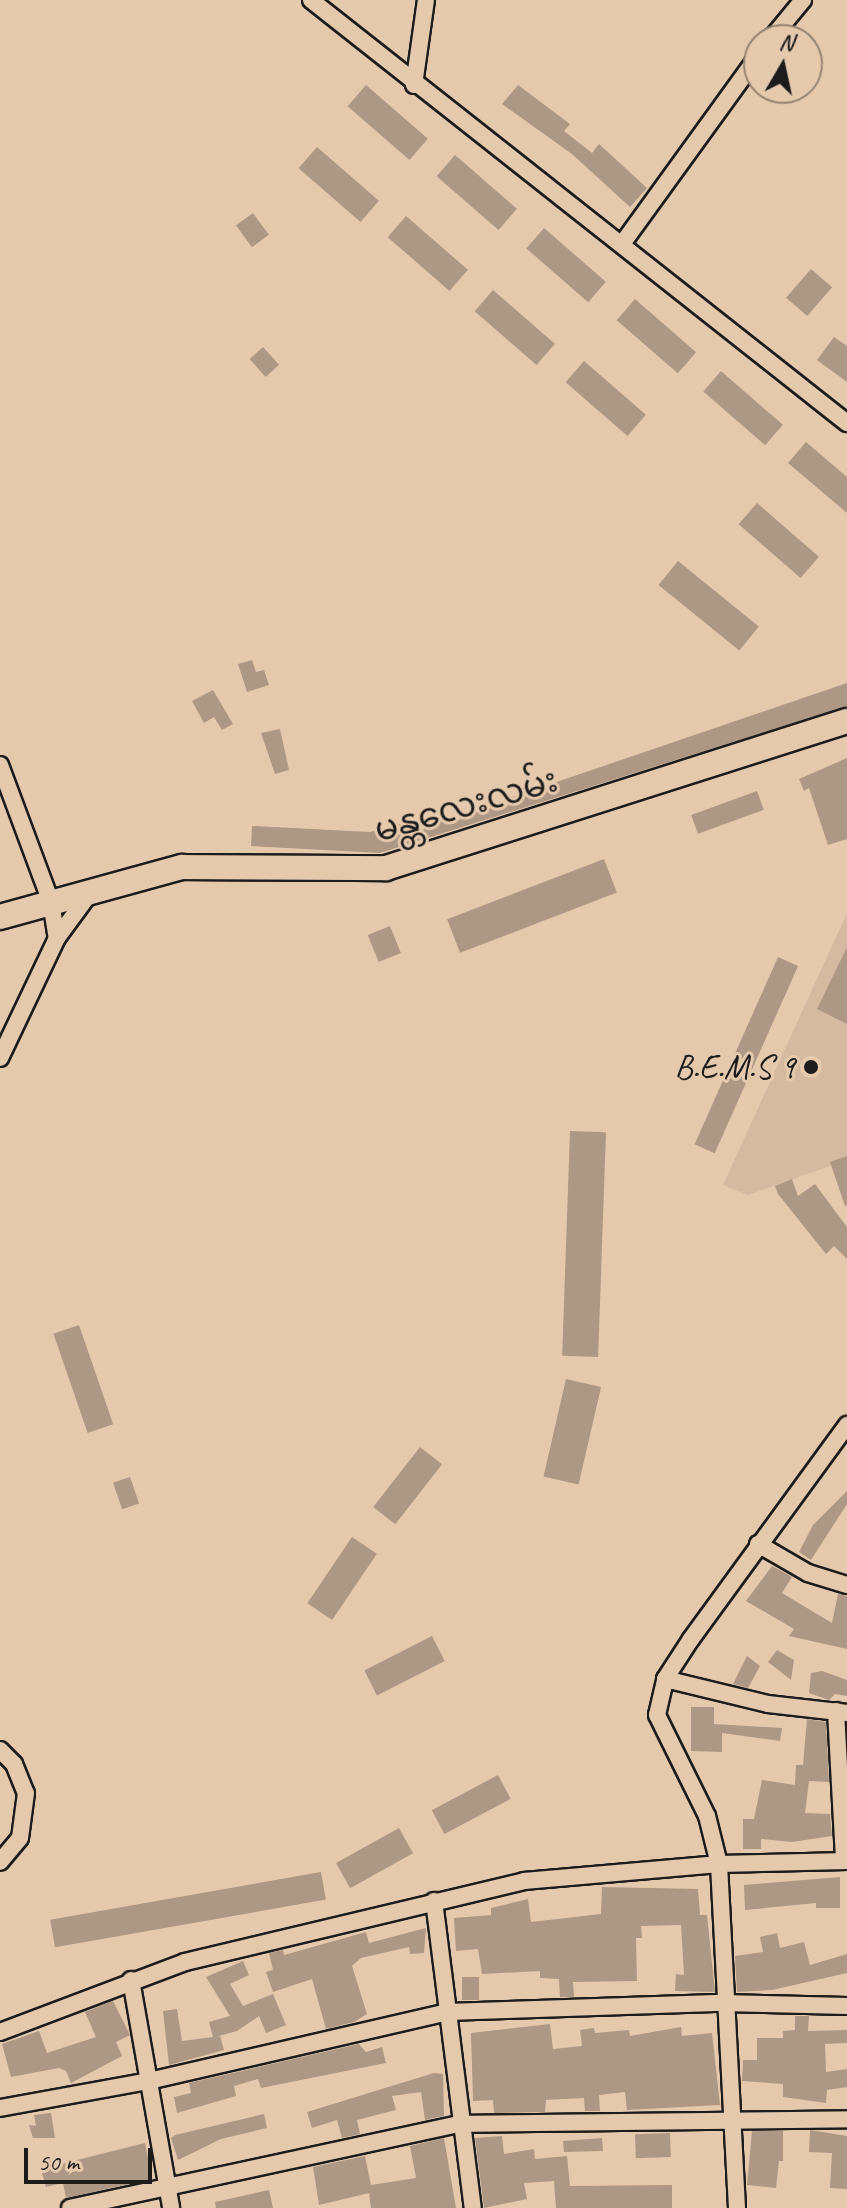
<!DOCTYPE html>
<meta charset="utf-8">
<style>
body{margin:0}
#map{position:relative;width:847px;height:2208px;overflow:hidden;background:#e5c9ad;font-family:Caveat,"Noto Sans Myanmar",sans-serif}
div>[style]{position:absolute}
.built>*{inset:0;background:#d4baa1}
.building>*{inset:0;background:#ad9885;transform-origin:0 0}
.roads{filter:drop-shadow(2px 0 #1c1c1c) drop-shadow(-2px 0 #1c1c1c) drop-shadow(0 2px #1c1c1c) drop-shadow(0 -2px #1c1c1c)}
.street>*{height:16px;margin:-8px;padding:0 8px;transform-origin:8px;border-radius:8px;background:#e5c9ad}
.secondary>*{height:24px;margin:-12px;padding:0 12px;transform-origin:12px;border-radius:12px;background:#e5c9ad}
.dots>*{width:22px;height:22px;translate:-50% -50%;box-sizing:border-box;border:4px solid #e5c9ad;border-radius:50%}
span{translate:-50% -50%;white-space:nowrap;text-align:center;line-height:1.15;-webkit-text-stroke:6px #e5c9ad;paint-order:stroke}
.street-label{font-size:34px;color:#1c1c1c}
.poi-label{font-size:34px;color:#1c1c1c}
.right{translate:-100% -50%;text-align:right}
.north{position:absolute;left:743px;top:24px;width:80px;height:80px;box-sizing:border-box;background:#e5c9ad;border:2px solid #958473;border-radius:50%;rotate:9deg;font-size:22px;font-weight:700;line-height:32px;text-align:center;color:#1c1c1c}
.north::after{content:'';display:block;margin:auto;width:28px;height:36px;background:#1c1c1c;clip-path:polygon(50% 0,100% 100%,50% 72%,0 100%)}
.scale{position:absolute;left:24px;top:2148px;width:128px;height:36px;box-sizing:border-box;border:4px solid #1c1c1c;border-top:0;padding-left:10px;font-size:24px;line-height:28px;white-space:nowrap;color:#1c1c1c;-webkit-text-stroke:6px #e5c9ad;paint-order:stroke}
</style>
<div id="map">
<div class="built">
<div style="clip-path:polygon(847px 913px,847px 1160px,748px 1195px,723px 1185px)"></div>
</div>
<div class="building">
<div style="left:366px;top:85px;width:82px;height:28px;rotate:41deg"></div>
<div style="clip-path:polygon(518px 85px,570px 124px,564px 131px,592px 153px,599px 144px,647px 188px,630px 207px,572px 154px,502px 104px)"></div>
<div style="left:317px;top:147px;width:82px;height:28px;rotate:41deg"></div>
<div style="left:455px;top:155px;width:82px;height:28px;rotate:41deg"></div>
<div style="left:253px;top:213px;width:27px;height:21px;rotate:54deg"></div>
<div style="left:406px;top:216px;width:82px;height:28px;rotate:41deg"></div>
<div style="left:544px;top:228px;width:82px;height:27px;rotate:41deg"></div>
<div style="left:811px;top:269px;width:28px;height:38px;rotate:41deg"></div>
<div style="left:493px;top:290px;width:82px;height:28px;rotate:41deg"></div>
<div style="left:635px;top:299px;width:81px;height:28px;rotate:41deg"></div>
<div style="clip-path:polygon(834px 337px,847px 346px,847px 382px,817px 360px)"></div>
<div style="left:263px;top:347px;width:24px;height:18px;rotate:48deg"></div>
<div style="left:584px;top:361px;width:82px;height:28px;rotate:41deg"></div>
<div style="left:721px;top:371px;width:82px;height:27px;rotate:41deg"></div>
<div style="clip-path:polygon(806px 442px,847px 477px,847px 513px,788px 463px)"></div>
<div style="left:757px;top:503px;width:82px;height:28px;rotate:41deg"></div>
<div style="left:678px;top:561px;width:104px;height:31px;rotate:39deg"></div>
<div style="clip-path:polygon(252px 660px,256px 672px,264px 670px,269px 685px,247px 692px,238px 664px)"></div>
<div style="clip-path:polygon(847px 683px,847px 706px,380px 853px,251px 846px,252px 826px,370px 832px,425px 817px,427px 822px,454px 817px)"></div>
<div style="clip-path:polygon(213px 690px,233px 724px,222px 730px,214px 717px,204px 723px,192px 701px)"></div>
<div style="clip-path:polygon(280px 729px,289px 770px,275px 774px,261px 733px)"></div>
<div style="clip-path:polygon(847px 758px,847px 839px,828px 845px,809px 788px,804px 791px,799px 779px)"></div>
<div style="left:757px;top:791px;width:20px;height:70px;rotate:70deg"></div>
<div style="left:604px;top:859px;width:36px;height:168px;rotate:69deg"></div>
<div style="left:390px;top:926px;width:29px;height:24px;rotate:68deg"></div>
<div style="clip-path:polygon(847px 947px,847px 1024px,817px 1009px)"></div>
<div style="left:778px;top:957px;width:22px;height:205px;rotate:24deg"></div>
<div style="left:570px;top:1131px;width:36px;height:225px;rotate:2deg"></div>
<div style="clip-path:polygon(847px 1156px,847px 1205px,845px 1206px,830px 1162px)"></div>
<div style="clip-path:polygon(792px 1179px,798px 1196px,815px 1184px,847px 1227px,847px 1259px,834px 1246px,826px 1254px,778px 1194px,775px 1186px)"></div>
<div style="left:79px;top:1325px;width:105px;height:27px;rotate:71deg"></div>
<div style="left:566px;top:1379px;width:36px;height:100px;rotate:13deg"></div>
<div style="left:420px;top:1447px;width:28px;height:76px;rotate:38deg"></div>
<div style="left:130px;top:1477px;width:28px;height:18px;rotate:71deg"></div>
<div style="clip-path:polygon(847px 1491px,847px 1504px,811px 1560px,799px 1552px,813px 1525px)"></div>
<div style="left:352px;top:1537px;width:30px;height:80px;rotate:34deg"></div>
<div style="clip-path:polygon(772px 1566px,792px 1577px,782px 1593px,832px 1623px,838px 1594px,847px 1596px,847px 1649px,789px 1636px,794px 1629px,746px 1601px)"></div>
<div style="left:432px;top:1636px;width:28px;height:76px;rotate:63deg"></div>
<div style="clip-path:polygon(777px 1650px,794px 1660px,791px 1680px,768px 1662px)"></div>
<div style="clip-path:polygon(747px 1656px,760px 1666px,748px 1688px,733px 1684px)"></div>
<div style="clip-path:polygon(822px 1671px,847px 1680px,847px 1696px,835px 1694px,829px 1700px,809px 1693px,811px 1673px)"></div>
<div style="clip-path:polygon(691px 1707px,714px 1707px,714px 1724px,782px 1728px,780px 1741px,722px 1733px,722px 1752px,691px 1751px)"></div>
<div style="clip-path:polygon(807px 1719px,826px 1722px,829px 1782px,809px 1781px,805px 1813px,830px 1814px,832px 1836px,792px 1842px,761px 1839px,761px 1849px,743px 1849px,743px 1819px,754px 1819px,762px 1780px,795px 1785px,796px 1765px,803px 1765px)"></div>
<div style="left:498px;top:1775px;width:27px;height:75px;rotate:62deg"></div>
<div style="left:399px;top:1828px;width:29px;height:72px;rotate:61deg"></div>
<div style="left:321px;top:1872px;width:28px;height:275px;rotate:80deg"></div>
<div style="clip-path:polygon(840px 1877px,840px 1908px,816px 1908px,816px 1903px,745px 1910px,744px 1885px)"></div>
<div style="clip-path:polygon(602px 1887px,698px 1889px,700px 1915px,707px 1915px,715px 1992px,675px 1991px,676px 1974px,684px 1975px,681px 1925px,641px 1926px,642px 1938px,636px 1938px,637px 1981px,573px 1982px,574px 1997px,560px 1997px,559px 1979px,540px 1978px,540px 1971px,482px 1974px,478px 1949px,456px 1951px,454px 1918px,491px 1915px,491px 1908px,528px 1899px,531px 1922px,601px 1914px)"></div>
<div style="clip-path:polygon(426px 1928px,424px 1953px,410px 1954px,409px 1947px,361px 1958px,352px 1966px,367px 2014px,354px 2022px,326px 2029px,312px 1979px,273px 1992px,266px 1972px,273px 1970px,269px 1953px,283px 1950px,284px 1955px,366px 1932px,369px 1943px)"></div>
<div style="clip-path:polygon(777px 1933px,780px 1948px,804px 1942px,810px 1965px,847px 1954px,847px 1973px,772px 1990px,737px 1992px,735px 1956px,763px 1952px,760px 1937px)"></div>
<div style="clip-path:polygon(243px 1961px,249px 1975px,230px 1984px,243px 2006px,273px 1994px,286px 2025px,266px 2033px,259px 2016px,237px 2031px,215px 2037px,220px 2036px,224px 2050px,169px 2065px,163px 2011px,177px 2009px,182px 2041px,213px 2037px,209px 2022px,230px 2016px,206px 1977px)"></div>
<div style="left:462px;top:1977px;width:17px;height:23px"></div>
<div style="clip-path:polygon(113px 2001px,130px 2035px,116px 2042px,122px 2056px,71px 2083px,66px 2071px,59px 2068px,11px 2077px,2px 2044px,39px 2031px,47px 2053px,96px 2037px,85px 2012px)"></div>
<div style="clip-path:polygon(795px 2016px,809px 2016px,808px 2031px,847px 2030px,847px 2043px,825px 2044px,826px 2072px,847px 2069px,847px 2087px,827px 2090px,826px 2103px,783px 2097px,783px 2084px,742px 2081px,743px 2060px,757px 2060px,757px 2038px,783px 2038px,783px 2031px,795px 2030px)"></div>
<div style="clip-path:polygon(550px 2024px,553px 2049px,582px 2046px,580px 2030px,594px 2028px,595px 2033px,629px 2030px,630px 2036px,681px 2027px,682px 2036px,712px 2033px,720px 2105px,627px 2110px,625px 2092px,599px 2095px,600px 2111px,585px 2111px,584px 2098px,546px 2100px,545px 2112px,494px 2113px,493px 2100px,473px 2101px,471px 2033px)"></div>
<div style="clip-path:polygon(359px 2044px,366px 2052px,382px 2047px,386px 2063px,261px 2088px,258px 2079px,234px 2086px,236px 2096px,177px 2113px,174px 2097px,191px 2093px,189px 2083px)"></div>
<div style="clip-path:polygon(434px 2073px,443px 2074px,444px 2116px,425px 2120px,421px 2092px,392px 2096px,396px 2110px,357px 2120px,360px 2134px,342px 2138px,337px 2120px,312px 2128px,307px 2112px)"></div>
<div style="clip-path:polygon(51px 2113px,55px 2138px,33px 2138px,29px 2125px,36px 2126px,34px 2115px)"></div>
<div style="clip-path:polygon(264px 2114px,267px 2128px,221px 2139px,178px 2160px,171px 2138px,175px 2135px)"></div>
<div style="clip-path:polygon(810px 2130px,847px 2136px,847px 2189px,830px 2188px,832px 2153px,809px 2152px)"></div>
<div style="clip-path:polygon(752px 2131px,783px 2131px,783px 2161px,779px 2161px,776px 2188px,747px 2185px)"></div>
<div style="left:670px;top:2133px;width:24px;height:35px;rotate:88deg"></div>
<div style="clip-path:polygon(502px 2136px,504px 2154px,534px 2149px,535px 2159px,567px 2156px,570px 2186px,672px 2185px,672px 2208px,556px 2208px,554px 2181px,524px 2183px,527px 2199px,484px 2208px,475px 2138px)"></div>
<div style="clip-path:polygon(444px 2138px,456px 2208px,371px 2208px,369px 2193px,319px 2205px,313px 2167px,365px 2156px,371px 2185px,416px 2178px,410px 2146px)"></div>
<div style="clip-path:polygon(602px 2138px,603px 2151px,564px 2152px,563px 2141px)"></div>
<div style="clip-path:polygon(145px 2143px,152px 2179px,66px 2198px,63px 2183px,46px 2187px,41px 2169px)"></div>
<div style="clip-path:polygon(269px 2190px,273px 2208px,216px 2208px,215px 2202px)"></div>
</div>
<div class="roads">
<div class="street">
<div style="left:311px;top:0;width:683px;rotate:38.28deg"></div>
<div style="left:770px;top:40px;width:52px;rotate:-50.5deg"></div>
<div style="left:414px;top:85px;width:86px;rotate:-82deg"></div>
<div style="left:622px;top:244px;width:233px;rotate:-54.1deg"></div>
<div style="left:0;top:765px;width:146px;rotate:69.6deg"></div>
<div style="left:51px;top:902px;width:36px;rotate:81deg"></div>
<div style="left:0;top:1058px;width:133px;rotate:-64.6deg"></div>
<div style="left:57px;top:938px;width:56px;rotate:-53.7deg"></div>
<div style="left:758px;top:1544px;width:58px;rotate:30.1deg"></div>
<div style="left:808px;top:1573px;width:41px;rotate:17.1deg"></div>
<div style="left:665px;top:1679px;width:106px;rotate:13.6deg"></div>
<div style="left:768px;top:1704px;width:80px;rotate:6.5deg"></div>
<div style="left:836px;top:1711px;width:150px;rotate:86.9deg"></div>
<div style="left:0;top:1750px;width:20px;rotate:45deg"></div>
<div style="left:14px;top:1764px;width:31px;rotate:68deg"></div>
<div style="left:26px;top:1793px;width:45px;rotate:97.6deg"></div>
<div style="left:20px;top:1838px;width:31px;rotate:130deg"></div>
<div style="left:434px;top:1901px;width:309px;rotate:82.8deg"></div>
<div style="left:131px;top:1980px;width:231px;rotate:80deg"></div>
<div style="left:0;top:2032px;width:198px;rotate:-20.7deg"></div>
<div style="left:185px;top:1962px;width:349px;rotate:-13.4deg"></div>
<div style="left:524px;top:1881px;width:196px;rotate:-5deg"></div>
<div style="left:719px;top:1864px;width:128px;rotate:-1.3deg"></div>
<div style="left:0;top:2108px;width:151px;rotate:-10.3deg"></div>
<div style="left:149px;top:2081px;width:306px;rotate:-13deg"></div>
<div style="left:447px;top:2012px;width:276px;rotate:-1.9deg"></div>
<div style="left:723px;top:2003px;width:124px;rotate:1.4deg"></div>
<div style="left:70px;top:2208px;width:398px;rotate:-12.2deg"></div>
<div style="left:459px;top:2124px;width:388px;rotate:-0.7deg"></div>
<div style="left:737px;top:2208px;width:344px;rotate:-93deg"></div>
<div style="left:719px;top:1864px;width:49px;rotate:-104deg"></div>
<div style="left:707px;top:1816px;width:113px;rotate:-116.3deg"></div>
<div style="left:657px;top:1715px;width:37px;rotate:-77deg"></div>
<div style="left:665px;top:1679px;width:48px;rotate:-57deg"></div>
<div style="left:691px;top:1639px;width:265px;rotate:-53.9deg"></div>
</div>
<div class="secondary">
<div style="left:0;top:917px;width:189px;rotate:-15.4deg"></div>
<div style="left:182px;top:867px;width:204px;rotate:0.3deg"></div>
<div style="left:386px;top:868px;width:484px;rotate:-17.7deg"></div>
</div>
</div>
<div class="dots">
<div style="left:811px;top:1067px;background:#1c1c1c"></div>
</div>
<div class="street-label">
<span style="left:466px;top:805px;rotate:-16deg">မန္တလေးလမ်း</span>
</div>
<div class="poi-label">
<span class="right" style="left:795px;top:1067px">B.E.M.S 9</span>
</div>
<div class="north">N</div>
<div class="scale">50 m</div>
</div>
